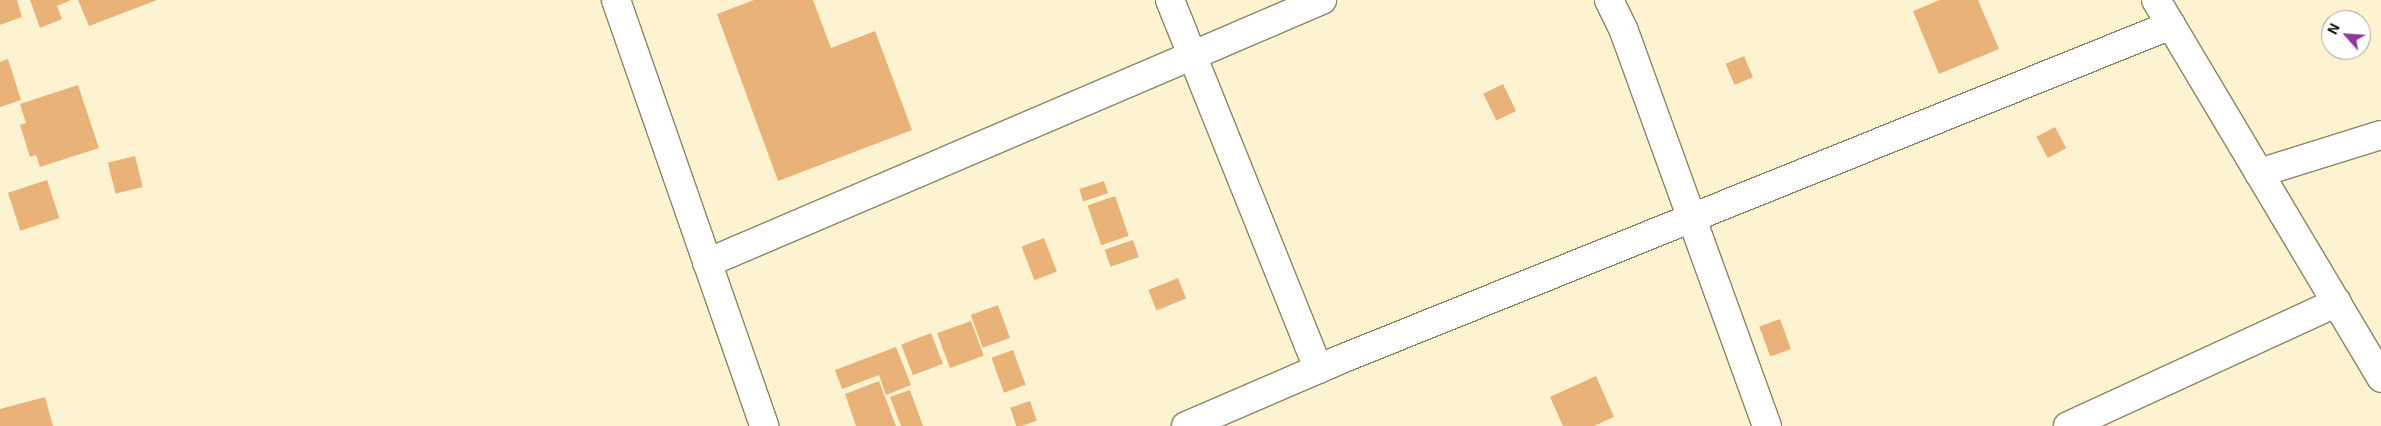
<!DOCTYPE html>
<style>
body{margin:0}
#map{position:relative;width:2381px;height:426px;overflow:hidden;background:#fdf3d1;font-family:"Exo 2",sans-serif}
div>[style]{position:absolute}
.building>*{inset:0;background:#e9b278;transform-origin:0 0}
.roads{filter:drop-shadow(1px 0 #8d8465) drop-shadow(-1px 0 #8d8465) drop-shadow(0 1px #8d8465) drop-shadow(0 -1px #8d8465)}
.minor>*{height:28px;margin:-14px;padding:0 14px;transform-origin:14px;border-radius:14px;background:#fff}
span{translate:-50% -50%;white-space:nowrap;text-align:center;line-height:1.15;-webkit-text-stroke:5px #fff;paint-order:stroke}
.north{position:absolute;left:2321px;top:10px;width:50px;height:50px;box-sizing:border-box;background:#fff;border:1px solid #a3a29d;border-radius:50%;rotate:296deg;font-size:14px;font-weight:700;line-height:20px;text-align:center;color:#1a160a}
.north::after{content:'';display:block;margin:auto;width:18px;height:22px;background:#93359e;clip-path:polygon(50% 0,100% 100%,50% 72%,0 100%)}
</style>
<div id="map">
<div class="building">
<div style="clip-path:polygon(0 0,17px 0,22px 17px,0 25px)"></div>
<div style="clip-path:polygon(30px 0,71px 0,57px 6px,62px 19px,40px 28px)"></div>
<div style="clip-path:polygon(78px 0,157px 0,89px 26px)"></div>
<div style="clip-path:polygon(754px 0,813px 0,831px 48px,875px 31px,912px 130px,778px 181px,717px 14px)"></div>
<div style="clip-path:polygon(1940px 0,1978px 0,1999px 49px,1939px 74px,1913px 11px)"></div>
<div style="left:1744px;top:56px;width:23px;height:20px;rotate:67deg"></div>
<div style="clip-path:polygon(8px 59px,21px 100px,0 107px,0 62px)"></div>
<div style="left:1503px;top:84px;width:30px;height:22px;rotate:64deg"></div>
<div style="clip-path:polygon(78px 85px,99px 148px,40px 167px,36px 155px,30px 157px,20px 125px,26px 123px,20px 104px)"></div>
<div style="left:2055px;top:127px;width:24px;height:21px;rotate:62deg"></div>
<div style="left:135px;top:156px;width:32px;height:28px;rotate:76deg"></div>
<div style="left:47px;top:180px;width:40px;height:41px;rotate:72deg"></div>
<div style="left:1104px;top:181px;width:13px;height:26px;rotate:72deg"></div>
<div style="left:1115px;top:196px;width:42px;height:29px;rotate:71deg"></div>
<div style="left:1044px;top:238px;width:36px;height:24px;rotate:69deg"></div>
<div style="left:1133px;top:240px;width:18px;height:30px;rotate:71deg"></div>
<div style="left:1178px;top:278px;width:22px;height:32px;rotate:68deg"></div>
<div style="left:998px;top:305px;width:35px;height:29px;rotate:70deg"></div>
<div style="left:1780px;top:319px;width:32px;height:22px;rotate:70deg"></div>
<div style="left:971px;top:321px;width:37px;height:36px;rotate:70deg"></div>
<div style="left:931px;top:333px;width:33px;height:32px;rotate:69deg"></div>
<div style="clip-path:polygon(896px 347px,911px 385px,886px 395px,879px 375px,842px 389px,835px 370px)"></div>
<div style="left:1013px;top:350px;width:37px;height:23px;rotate:70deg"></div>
<div style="clip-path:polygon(1596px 376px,1614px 417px,1594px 426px,1563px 426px,1550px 397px)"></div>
<div style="clip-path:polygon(879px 381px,896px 426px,856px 426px,845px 394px)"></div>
<div style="clip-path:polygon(910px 390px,923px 426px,901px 426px,890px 397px)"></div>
<div style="clip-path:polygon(45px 397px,53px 426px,0 426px,0 409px)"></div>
<div style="left:1030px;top:401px;width:21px;height:21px;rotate:71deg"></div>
</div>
<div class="roads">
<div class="minor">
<div style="left:616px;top:0;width:451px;rotate:70.8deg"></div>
<div style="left:1170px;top:0;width:398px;rotate:68.1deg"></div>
<div style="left:1609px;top:0;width:34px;rotate:64deg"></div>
<div style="left:1624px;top:31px;width:420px;rotate:70.1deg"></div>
<div style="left:2156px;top:0;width:440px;rotate:59.2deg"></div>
<div style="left:2259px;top:173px;width:128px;rotate:-17.3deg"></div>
<div style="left:707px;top:263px;width:669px;rotate:-23.15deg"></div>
<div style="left:1186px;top:426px;width:167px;rotate:-23.3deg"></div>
<div style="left:1339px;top:360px;width:897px;rotate:-21.93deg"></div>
<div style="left:2068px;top:426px;width:296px;rotate:-24.7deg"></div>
</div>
</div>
<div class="north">N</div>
</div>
